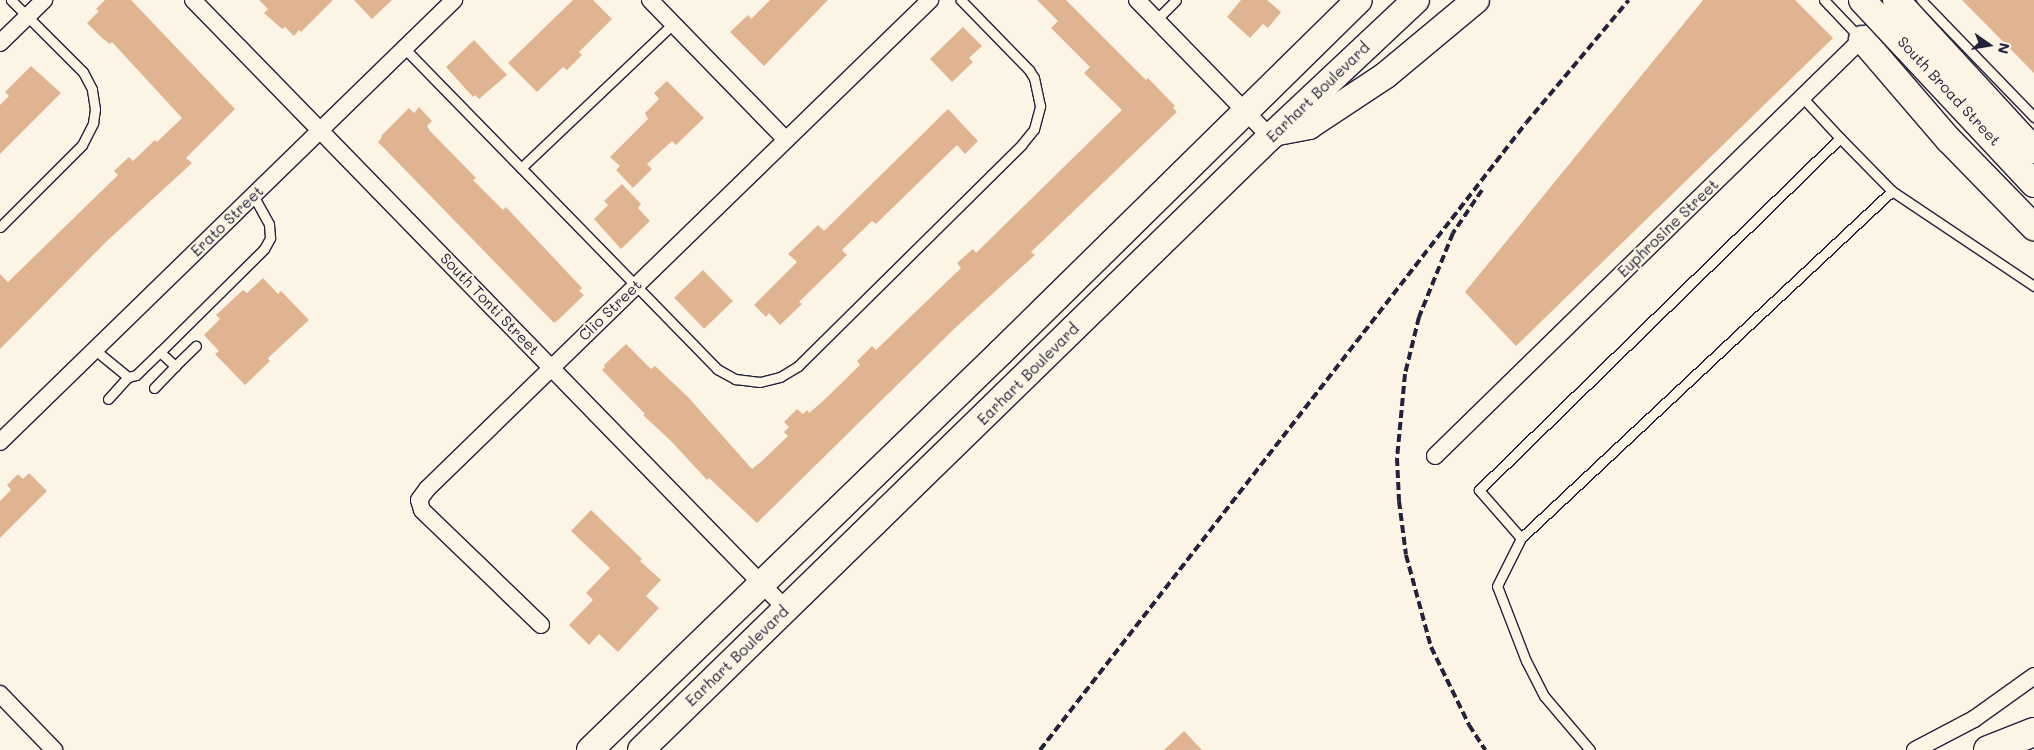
<!DOCTYPE html>
<style>
body{margin:0}
#map{position:relative;width:2034px;height:750px;overflow:hidden;background:#fcf5e5;font-family:Mali,sans-serif}
div>[style]{position:absolute}
.building>*{inset:0;background:#e0b491;transform-origin:0 0}
.roads{filter:drop-shadow(1px 0 #22223b) drop-shadow(-1px 0 #22223b) drop-shadow(0 1px #22223b) drop-shadow(0 -1px #22223b)}
.lane>*{height:9px;margin:-4.5px;padding:0 4.5px;transform-origin:4.5px;border-radius:4.5px;background:#fcf5e5}
.street>*{height:16px;margin:-8px;padding:0 8px;transform-origin:8px;border-radius:8px;background:#fcf5e5}
.primary>*{height:26px;margin:-13px;padding:0 13px;transform-origin:13px;border-radius:13px;background:#fcf5e5}
.highway>*{height:28px;margin:-14px;padding:0 14px;transform-origin:14px;border-radius:14px;background:#fcf5e5}
.rail>*{height:4px;margin-top:-2px;transform-origin:0;background:repeating-linear-gradient(90deg,#22223b 0 8px,transparent 0 12px)}
.bridges{filter:drop-shadow(1px 0 #22223b) drop-shadow(-1px 0 #22223b) drop-shadow(0 1px #22223b) drop-shadow(0 -1px #22223b)}
.primary-bridge>*{height:26px;margin:-13px;padding:0 13px;transform-origin:13px;border-radius:13px;background:#fcf5e5}
span{translate:-50% -50%;white-space:nowrap;text-align:center;line-height:1.15;-webkit-text-stroke:4px #fcf5e5;paint-order:stroke}
.street-label{font-size:15px;color:#22223b}
.north{position:absolute;left:1964px;top:20px;width:50px;height:50px;-webkit-text-stroke:4px #fcf5e5;paint-order:stroke;rotate:103deg;font-size:14px;font-weight:700;line-height:20px;text-align:center;color:#22223b}
.north::after{content:'';display:block;margin:auto;width:18px;height:22px;background:#22223b;clip-path:polygon(50% 0,100% 100%,50% 72%,0 100%)}
</style>
<div id="map">
<div class="building">
<div style="clip-path:polygon(105px 0,131px 0,235px 109px,186px 158px,192px 163px,107px 241px,0 349px,0 274px,8px 282px,118px 175px,114px 171px,129px 157px,133px 161px,155px 140px,157px 142px,182px 118px,112px 42px,110px 44px,102px 38px,87px 23px,99px 11px,96px 9px)"></div>
<div style="clip-path:polygon(259px 0,333px 0,301px 32px,299px 30px,294px 36px,285px 27px,282px 29px,264px 13px,268px 9px)"></div>
<div style="clip-path:polygon(354px 0,392px 0,372px 19px)"></div>
<div style="clip-path:polygon(573px 0,593px 0,612px 19px,579px 52px,582px 55px,567px 70px,563px 67px,537px 92px,508px 63px)"></div>
<div style="clip-path:polygon(770px 0,828px 0,764px 66px,730px 32px,748px 15px,751px 19px)"></div>
<div style="clip-path:polygon(1037px 0,1066px 0,1146px 80px,1148px 78px,1175px 106px,1173px 108px,1177px 112px,1031px 252px,1035px 255px,954px 329px,757px 523px,709px 478px,707px 480px,671px 441px,643px 415px,645px 414px,602px 370px,605px 367px,604px 365px,626px 344px,651px 369px,655px 366px,688px 397px,752px 469px,762px 461px,788px 436px,784px 432px,789px 427px,784px 422px,797px 409px,803px 414px,807px 410px,809px 413px,822px 402px,860px 365px,857px 361px,872px 346px,876px 350px,961px 268px,957px 263px,973px 249px,976px 253px,1122px 110px,1084px 73px,1090px 67px,1051px 28px,1058px 21px)"></div>
<div style="clip-path:polygon(1241px 0,1267px 0,1281px 12px,1268px 28px,1263px 24px,1250px 38px,1227px 17px)"></div>
<div style="clip-path:polygon(1703px 0,1795px 0,1833px 38px,1516px 346px,1465px 292px)"></div>
<div style="clip-path:polygon(1962px 0,2034px 0,2034px 73px)"></div>
<div style="clip-path:polygon(963px 27px,982px 46px,969px 58px,973px 62px,952px 82px,930px 59px)"></div>
<div style="clip-path:polygon(474px 40px,507px 75px,479px 99px,475px 95px,473px 97px,446px 67px)"></div>
<div style="clip-path:polygon(31px 66px,61px 93px,0 154px,0 105px,9px 96px,5px 92px)"></div>
<div style="clip-path:polygon(667px 81px,704px 118px,676px 145px,672px 141px,647px 164px,652px 169px,633px 188px,616px 170px,620px 166px,610px 157px,648px 119px,645px 113px,659px 99px,654px 93px)"></div>
<div style="clip-path:polygon(419px 107px,432px 121px,427px 126px,430px 131px,476px 178px,473px 180px,503px 210px,506px 207px,582px 288px,579px 291px,584px 295px,558px 320px,554px 323px,378px 142px,382px 137px,381px 136px,409px 108px,414px 113px)"></div>
<div style="clip-path:polygon(948px 109px,978px 141px,965px 154px,957px 145px,876px 224px,872px 221px,842px 250px,847px 255px,799px 302px,802px 304px,780px 325px,769px 313px,766px 317px,754px 305px,797px 262px,788px 254px,818px 225px,824px 231px)"></div>
<div style="clip-path:polygon(622px 184px,641px 204px,638px 208px,650px 221px,621px 249px,594px 219px,608px 205px,604px 201px)"></div>
<div style="left:703px;top:270px;width:43px;height:40px;rotate:46deg"></div>
<div style="clip-path:polygon(263px 278px,278px 294px,281px 291px,309px 320px,268px 358px,270px 361px,245px 385px,215px 354px,219px 351px,204px 335px,220px 319px,216px 315px,243px 290px,247px 293px)"></div>
<div style="clip-path:polygon(29px 473px,47px 491px,0 538px,0 501px,11px 490px,7px 485px,18px 474px,23px 479px)"></div>
<div style="clip-path:polygon(591px 510px,642px 559px,640px 561px,661px 580px,646px 596px,659px 608px,618px 652px,599px 634px,589px 645px,569px 625px,593px 600px,586px 593px,610px 568px,571px 531px)"></div>
<div style="clip-path:polygon(1184px 731px,1202px 750px,1164px 750px)"></div>
</div>
<div class="roads">
<div class="lane">
<div style="left:1824px;top:0;width:52px;rotate:46.5deg"></div>
<div style="left:1921px;top:0;width:163px;rotate:46deg"></div>
<div style="left:1156px;top:20px;width:28px;rotate:-45deg"></div>
<div style="left:404px;top:48px;width:448px;rotate:45.7deg"></div>
<div style="left:717px;top:369px;width:21px;rotate:29deg"></div>
<div style="left:735px;top:379px;width:25px;rotate:7deg"></div>
<div style="left:760px;top:382px;width:21px;rotate:-14deg"></div>
<div style="left:780px;top:377px;width:21px;rotate:-31deg"></div>
<div style="left:798px;top:366px;width:315px;rotate:-44.7deg"></div>
<div style="left:1022px;top:144px;width:19px;rotate:-51deg"></div>
<div style="left:1034px;top:129px;width:24px;rotate:-75deg"></div>
<div style="left:1040px;top:106px;width:29px;rotate:-102deg"></div>
<div style="left:1034px;top:78px;width:9px;rotate:-122deg"></div>
<div style="left:1029px;top:70px;width:98px;rotate:-134.2deg"></div>
<div style="left:1802px;top:97px;width:56px;rotate:47.2deg"></div>
<div style="left:521px;top:168px;width:209px;rotate:-43.5deg"></div>
<div style="left:0;top:227px;width:116px;rotate:-45deg"></div>
<div style="left:82px;top:145px;width:25px;rotate:-63deg"></div>
<div style="left:93px;top:123px;width:14px;rotate:-82deg"></div>
<div style="left:95px;top:109px;width:20px;rotate:-99deg"></div>
<div style="left:92px;top:89px;width:19px;rotate:-118deg"></div>
<div style="left:83px;top:72px;width:102px;rotate:-135deg"></div>
<div style="left:95px;top:350px;width:43px;rotate:39.3deg"></div>
<div style="left:128px;top:377px;width:8px;rotate:-14deg"></div>
<div style="left:136px;top:375px;width:33px;rotate:-44deg"></div>
<div style="left:160px;top:352px;width:146px;rotate:-44.7deg"></div>
<div style="left:264px;top:249px;width:13px;rotate:-61deg"></div>
<div style="left:270px;top:238px;width:14px;rotate:-94deg"></div>
<div style="left:269px;top:224px;width:33px;rotate:-119deg"></div>
<div style="left:160px;top:352px;width:21px;rotate:43deg"></div>
<div style="left:175px;top:366px;width:29px;rotate:-44deg"></div>
<div style="left:154px;top:388px;width:30px;rotate:-46deg"></div>
<div style="left:108px;top:399px;width:30px;rotate:-48deg"></div>
<div style="left:1521px;top:538px;width:508px;rotate:-43.09deg"></div>
<div style="left:1590px;top:750px;width:71px;rotate:-130.4deg"></div>
<div style="left:1544px;top:696px;width:39px;rotate:-117deg"></div>
<div style="left:1526px;top:661px;width:80px;rotate:-111.1deg"></div>
<div style="left:1497px;top:586px;width:54px;rotate:-63.4deg"></div>
<div style="left:1521px;top:538px;width:64px;rotate:-131.2deg"></div>
<div style="left:1479px;top:490px;width:504px;rotate:-44.28deg"></div>
<div style="left:1840px;top:138px;width:74px;rotate:45.5deg"></div>
<div style="left:1892px;top:191px;width:171px;rotate:33.8deg"></div>
</div>
<div class="street">
<div style="left:193px;top:0;width:850px;rotate:45.76deg"></div>
<div style="left:650px;top:0;width:195px;rotate:45.8deg"></div>
<div style="left:1137px;top:0;width:191px;rotate:45.8deg"></div>
<div style="left:0;top:43px;width:62px;rotate:-44.3deg"></div>
<div style="left:0;top:442px;width:634px;rotate:-44.23deg"></div>
<div style="left:1435px;top:456px;width:605px;rotate:-44.33deg"></div>
<div style="left:541px;top:625px;width:165px;rotate:-136deg"></div>
<div style="left:422px;top:510px;width:10px;rotate:-107deg"></div>
<div style="left:419px;top:500px;width:14px;rotate:-54deg"></div>
<div style="left:427px;top:489px;width:702px;rotate:-44.19deg"></div>
<div style="left:0;top:694px;width:78px;rotate:46deg"></div>
<div style="left:1915px;top:750px;width:67px;rotate:-27.7deg"></div>
<div style="left:1974px;top:719px;width:74px;rotate:-35.6deg"></div>
</div>
<div class="primary">
<div style="left:1862px;top:39px;width:133px;rotate:49.3deg"></div>
<div style="left:1949px;top:140px;width:122px;rotate:45.7deg"></div>
<div style="left:1278px;top:132px;width:32px;rotate:-11deg"></div>
<div style="left:1309px;top:126px;width:92px;rotate:-33.5deg"></div>
<div style="left:1386px;top:75px;width:117px;rotate:-39.8deg"></div>
<div style="left:590px;top:750px;width:571px;rotate:-44.08deg"></div>
<div style="left:1000px;top:353px;width:503px;rotate:-44.52deg"></div>
<div style="left:641px;top:750px;width:878px;rotate:-44.26deg"></div>
<div style="left:1270px;top:137px;width:200px;rotate:-43.2deg"></div>
</div>
<div class="highway">
<div style="left:1988px;top:750px;width:49px;rotate:-21.4deg"></div>
</div>
</div>
<div class="rail">
<div style="left:1482px;top:190px;width:52px;rotate:124deg"></div>
<div style="left:1453px;top:233px;width:91px;rotate:112deg"></div>
<div style="left:1419px;top:317px;width:59px;rotate:103.8deg"></div>
<div style="left:1405px;top:374px;width:84px;rotate:95.4deg"></div>
<div style="left:1397px;top:458px;width:43px;rotate:87.3deg"></div>
<div style="left:1399px;top:501px;width:54px;rotate:82.6deg"></div>
<div style="left:1406px;top:555px;width:95px;rotate:74.8deg"></div>
<div style="left:1431px;top:647px;width:87px;rotate:64deg"></div>
<div style="left:1469px;top:725px;width:30px;rotate:57deg"></div>
<div style="left:1040px;top:750px;width:793px;rotate:-52.22deg"></div>
<div style="left:1526px;top:123px;width:160px;rotate:-50.1deg"></div>
</div>
<div class="bridges">
<div class="primary-bridge">
<div style="left:1862px;top:0;width:252px;rotate:46.9deg"></div>
<div style="left:1896px;top:0;width:204px;rotate:47.4deg"></div>
</div>
</div>
<div class="street-label">
<span style="left:1949px;top:91px;rotate:47deg">South Broad Street</span>
<span style="left:1318px;top:92px;rotate:-44deg">Earhart Boulevard</span>
<span style="left:227px;top:221px;rotate:-44deg">Erato Street</span>
<span style="left:1668px;top:228px;rotate:-44deg">Euphrosine Street</span>
<span style="left:490px;top:304px;rotate:46deg">South Tonti Street</span>
<span style="left:610px;top:310px;rotate:-44deg">Clio Street</span>
<span style="left:1028px;top:374px;rotate:-45deg">Earhart Boulevard</span>
<span style="left:737px;top:656px;rotate:-44deg">Earhart Boulevard</span>
</div>
<div class="north">N</div>
</div>
